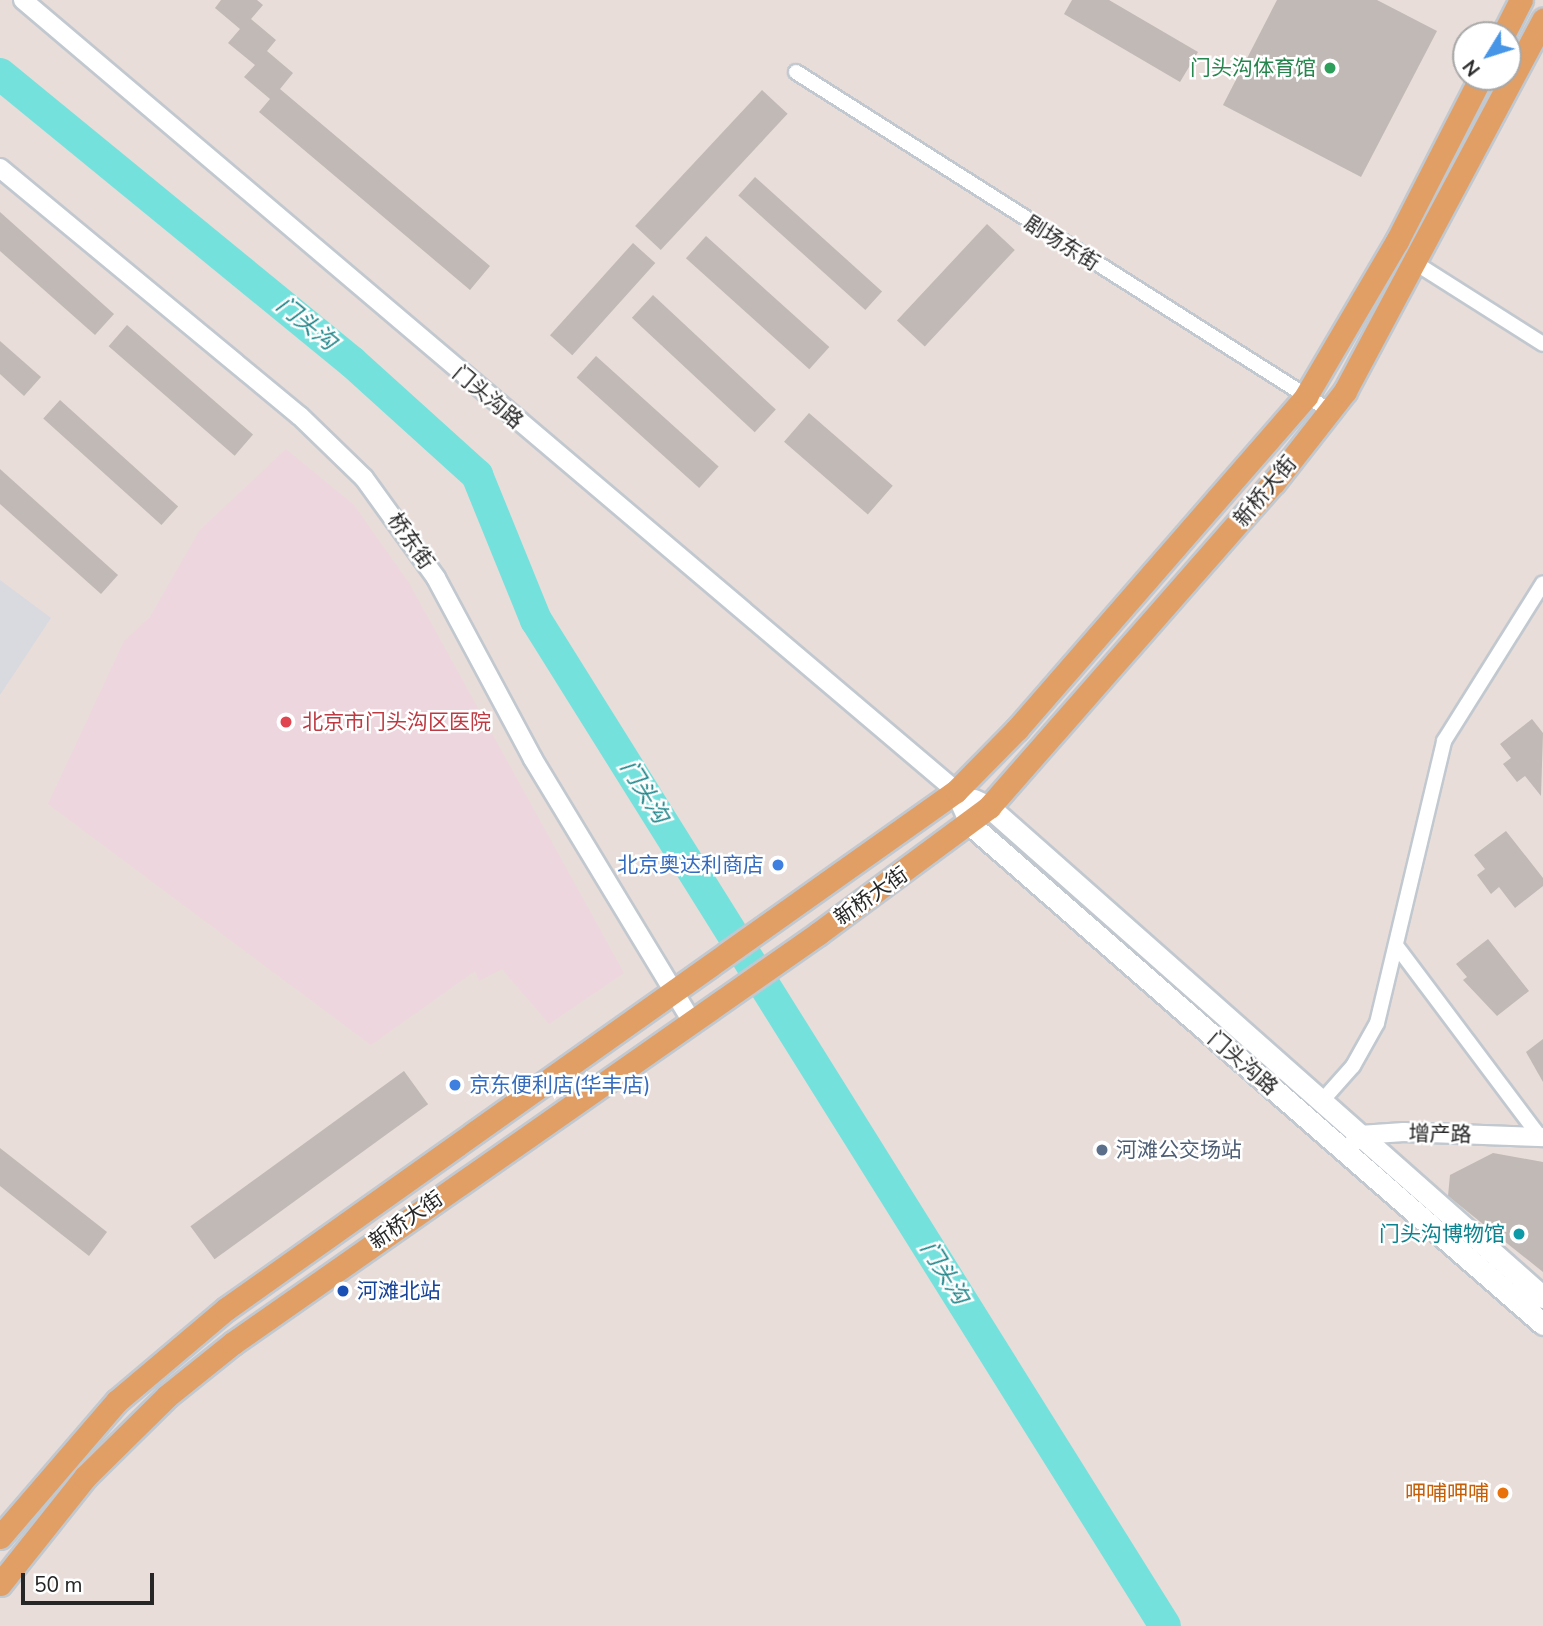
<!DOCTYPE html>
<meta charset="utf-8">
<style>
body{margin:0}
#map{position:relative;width:1543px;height:1626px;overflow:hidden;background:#e8ddd9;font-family:"Nunito Sans","Noto Sans SC",sans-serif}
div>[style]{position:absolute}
.industrial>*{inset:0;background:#d9d9e0}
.medical>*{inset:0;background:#eed6df}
.river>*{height:32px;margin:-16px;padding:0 16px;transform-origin:16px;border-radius:16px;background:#75e1dd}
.building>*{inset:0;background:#c0b9b5;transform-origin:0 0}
.roads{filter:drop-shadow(2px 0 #c1c8cf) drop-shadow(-2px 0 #c1c8cf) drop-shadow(0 2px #c1c8cf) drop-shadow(0 -2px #c1c8cf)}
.minor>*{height:14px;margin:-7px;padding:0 7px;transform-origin:7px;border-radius:7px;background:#fff}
.tertiary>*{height:18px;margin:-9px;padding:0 9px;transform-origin:9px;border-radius:9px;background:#fff}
.secondary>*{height:21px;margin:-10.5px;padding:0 10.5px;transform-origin:10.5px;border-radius:10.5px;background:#fff}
.primary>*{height:23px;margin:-11.5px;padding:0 11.5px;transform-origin:11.5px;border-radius:11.5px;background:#e19e65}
.dots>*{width:19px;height:19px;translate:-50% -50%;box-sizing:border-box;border:4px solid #fff;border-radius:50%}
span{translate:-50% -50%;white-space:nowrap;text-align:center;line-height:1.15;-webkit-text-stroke:5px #fff;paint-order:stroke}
.leisure-label{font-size:21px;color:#27864d}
.right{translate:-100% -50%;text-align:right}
.street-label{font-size:21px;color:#262626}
.health-label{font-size:21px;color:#be3a42}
.left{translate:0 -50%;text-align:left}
.shop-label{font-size:21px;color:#366cbe}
.service-label{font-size:21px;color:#4e5e75}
.culture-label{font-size:21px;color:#0d838f}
.transit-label{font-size:21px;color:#164399}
.food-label{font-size:21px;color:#c56008}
.water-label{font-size:23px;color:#1a8387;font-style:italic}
.north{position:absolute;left:1452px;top:21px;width:70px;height:70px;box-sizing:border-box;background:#fff;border:2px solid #a8a8a8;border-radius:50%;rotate:232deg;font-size:19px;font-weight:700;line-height:28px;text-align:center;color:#262626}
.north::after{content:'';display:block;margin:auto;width:24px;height:32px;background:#4795e7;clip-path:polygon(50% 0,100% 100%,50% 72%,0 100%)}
.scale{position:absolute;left:21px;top:1573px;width:133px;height:32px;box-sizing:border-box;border:4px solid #262626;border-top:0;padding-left:9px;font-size:21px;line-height:24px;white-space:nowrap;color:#262626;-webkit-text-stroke:5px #fff;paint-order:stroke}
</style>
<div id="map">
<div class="industrial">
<div style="clip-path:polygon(0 580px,51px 618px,0 695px)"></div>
</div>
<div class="medical">
<div style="clip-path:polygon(286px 449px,354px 505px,409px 583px,624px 973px,549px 1024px,502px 969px,479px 981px,475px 971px,371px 1045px,48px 804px,124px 641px,150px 617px,199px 531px)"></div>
</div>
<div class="river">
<div style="left:0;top:74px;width:455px;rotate:39.3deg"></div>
<div style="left:352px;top:362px;width:169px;rotate:42.1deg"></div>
<div style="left:477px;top:475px;width:157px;rotate:67.9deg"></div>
<div style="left:536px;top:620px;width:1186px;rotate:57.98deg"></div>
</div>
<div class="building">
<div style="clip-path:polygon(221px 0,257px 0,263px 5px,251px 19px,276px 40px,267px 51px,293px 73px,280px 89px,490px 266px,470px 290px,259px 112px,270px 99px,244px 77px,255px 65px,228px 43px,240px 29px,215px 8px)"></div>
<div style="clip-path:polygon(1072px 0,1109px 0,1198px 52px,1180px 82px,1064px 14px)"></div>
<div style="clip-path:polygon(1277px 0,1377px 0,1437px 31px,1361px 177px,1223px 105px)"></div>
<div style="left:762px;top:90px;width:35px;height:186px;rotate:43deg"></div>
<div style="left:755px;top:177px;width:171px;height:25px;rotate:42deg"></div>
<div style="clip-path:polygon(0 212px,114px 314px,95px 335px,0 251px)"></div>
<div style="left:987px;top:224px;width:38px;height:132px;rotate:43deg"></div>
<div style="left:706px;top:236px;width:166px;height:30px;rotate:42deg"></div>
<div style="left:633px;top:243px;width:30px;height:124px;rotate:42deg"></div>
<div style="left:653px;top:295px;width:168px;height:31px;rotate:43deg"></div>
<div style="left:127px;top:325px;width:167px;height:28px;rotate:41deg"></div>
<div style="clip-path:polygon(0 341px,41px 377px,24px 396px,0 374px)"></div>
<div style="left:596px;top:356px;width:165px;height:29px;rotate:42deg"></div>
<div style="left:60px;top:400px;width:159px;height:25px;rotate:42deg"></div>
<div style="left:809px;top:413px;width:111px;height:38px;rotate:41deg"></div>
<div style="clip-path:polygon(0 469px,118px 575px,101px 594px,0 504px)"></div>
<div style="clip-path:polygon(1532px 719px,1543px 733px,1541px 796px,1525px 776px,1517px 782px,1503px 764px,1511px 758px,1500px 744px)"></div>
<div style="clip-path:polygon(1506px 831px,1543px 878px,1543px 886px,1515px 908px,1499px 887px,1491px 894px,1477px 875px,1485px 869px,1474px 855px)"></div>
<div style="clip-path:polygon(1488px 939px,1529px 991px,1497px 1016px,1463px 980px,1467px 977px,1456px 964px)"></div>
<div style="clip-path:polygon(1543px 1039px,1543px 1082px,1526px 1052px)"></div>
<div style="left:404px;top:1071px;width:41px;height:264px;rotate:54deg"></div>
<div style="clip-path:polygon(0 1148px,107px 1232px,89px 1256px,0 1186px)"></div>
<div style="clip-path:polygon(1493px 1153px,1543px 1162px,1543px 1272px,1448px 1196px,1450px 1175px)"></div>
</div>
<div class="roads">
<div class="minor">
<div style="left:796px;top:72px;width:633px;rotate:32.41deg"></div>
<div style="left:1417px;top:264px;width:149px;rotate:32.4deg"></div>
<div style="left:1398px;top:948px;width:236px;rotate:53.1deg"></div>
<div style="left:1321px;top:1102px;width:48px;rotate:-48.4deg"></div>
<div style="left:1353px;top:1066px;width:49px;rotate:-60.8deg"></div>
<div style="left:1377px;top:1023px;width:290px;rotate:-76.6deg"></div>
<div style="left:1444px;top:741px;width:186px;rotate:-57.9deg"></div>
</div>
<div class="tertiary">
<div style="left:23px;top:0;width:1223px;rotate:40.29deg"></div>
<div style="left:0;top:168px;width:389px;rotate:39.6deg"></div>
<div style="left:300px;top:416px;width:89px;rotate:44.1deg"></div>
<div style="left:364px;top:478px;width:123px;rotate:54.2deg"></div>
<div style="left:436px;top:578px;width:205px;rotate:61.8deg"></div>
<div style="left:533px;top:759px;width:307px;rotate:58.8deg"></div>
<div style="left:1354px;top:1142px;width:9px;rotate:-49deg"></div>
<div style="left:1360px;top:1135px;width:44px;rotate:-3.9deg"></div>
<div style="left:1404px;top:1132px;width:139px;rotate:2.1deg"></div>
</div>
<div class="secondary">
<div style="left:956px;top:791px;width:37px;rotate:66deg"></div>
<div style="left:971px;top:825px;width:759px;rotate:41.1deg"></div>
<div style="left:974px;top:800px;width:17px;rotate:25deg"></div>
<div style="left:989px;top:807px;width:740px;rotate:41.49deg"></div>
</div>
<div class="primary">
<div style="left:1503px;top:35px;width:39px;rotate:-63deg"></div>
<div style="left:0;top:1537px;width:179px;rotate:-49.3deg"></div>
<div style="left:117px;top:1401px;width:143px;rotate:-40.2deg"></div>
<div style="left:226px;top:1309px;width:895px;rotate:-35.36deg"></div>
<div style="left:956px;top:791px;width:87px;rotate:-45.5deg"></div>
<div style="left:1017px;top:729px;width:441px;rotate:-49deg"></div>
<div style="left:1306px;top:396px;width:180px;rotate:-59.6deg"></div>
<div style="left:1397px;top:241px;width:184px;rotate:-62.9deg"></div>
<div style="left:0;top:1584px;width:137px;rotate:-51.5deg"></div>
<div style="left:85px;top:1477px;width:115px;rotate:-44.6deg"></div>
<div style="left:167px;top:1396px;width:85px;rotate:-38.8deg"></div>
<div style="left:233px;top:1343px;width:715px;rotate:-34.98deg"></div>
<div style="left:819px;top:933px;width:212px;rotate:-36.5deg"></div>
<div style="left:989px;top:807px;width:432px;rotate:-48.8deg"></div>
<div style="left:1274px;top:482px;width:115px;rotate:-52deg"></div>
<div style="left:1345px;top:391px;width:421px;rotate:-61.9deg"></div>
</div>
</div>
<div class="dots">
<div style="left:1330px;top:68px;background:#2e9e5b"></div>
<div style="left:286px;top:722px;background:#e0444e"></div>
<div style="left:778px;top:865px;background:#3f7fe0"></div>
<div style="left:455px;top:1085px;background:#3f7fe0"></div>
<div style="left:1102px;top:1150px;background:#5c6f8a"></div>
<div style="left:1519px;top:1234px;background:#0f9aa8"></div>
<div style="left:343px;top:1291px;background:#1a4fb4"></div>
<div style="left:1503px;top:1493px;background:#e8710a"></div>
</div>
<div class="leisure-label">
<span class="right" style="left:1316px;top:68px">门头沟体育馆</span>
</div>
<div class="street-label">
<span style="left:1062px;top:243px;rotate:32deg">剧场东街</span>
<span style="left:488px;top:397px;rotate:40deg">门头沟路</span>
<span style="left:1265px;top:491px;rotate:-50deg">新桥大街</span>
<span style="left:411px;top:541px;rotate:55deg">桥东街</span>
<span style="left:871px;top:896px;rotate:-35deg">新桥大街</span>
<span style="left:1243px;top:1063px;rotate:41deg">门头沟路</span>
<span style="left:1440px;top:1134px;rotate:1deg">增产路</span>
<span style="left:406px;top:1220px;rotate:-35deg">新桥大街</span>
</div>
<div class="health-label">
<span class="left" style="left:302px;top:722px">北京市门头沟区医院</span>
</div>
<div class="shop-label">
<span class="right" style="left:764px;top:865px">北京奥达利商店</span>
<span class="left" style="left:469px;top:1085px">京东便利店(华丰店)</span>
</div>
<div class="service-label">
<span class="left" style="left:1116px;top:1150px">河滩公交场站</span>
</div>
<div class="culture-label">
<span class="right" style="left:1505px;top:1234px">门头沟博物馆</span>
</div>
<div class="transit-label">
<span class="left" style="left:357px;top:1291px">河滩北站</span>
</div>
<div class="food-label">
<span class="right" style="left:1489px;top:1493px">呷哺呷哺</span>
</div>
<div class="water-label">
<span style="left:306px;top:324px;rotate:39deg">门头沟</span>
<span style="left:644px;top:792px;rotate:58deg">门头沟</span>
<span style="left:944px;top:1273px;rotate:58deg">门头沟</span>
</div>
<div class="north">N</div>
<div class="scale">50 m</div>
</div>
